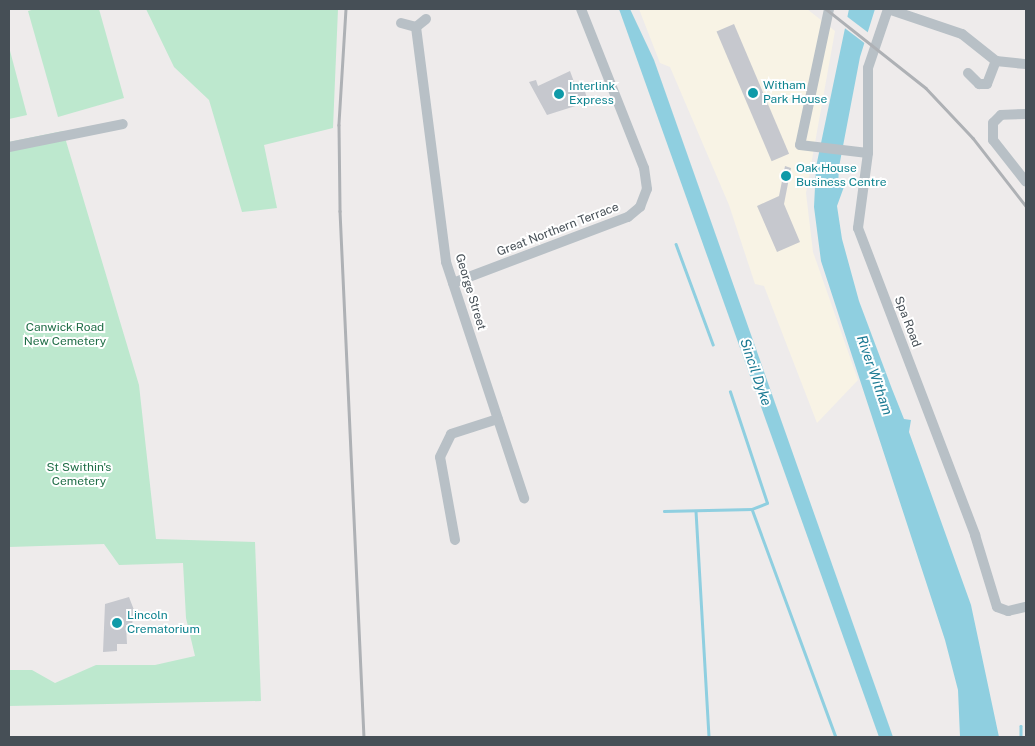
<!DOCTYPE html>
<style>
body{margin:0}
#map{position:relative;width:1035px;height:746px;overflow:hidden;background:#eeebeb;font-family:"Public Sans",sans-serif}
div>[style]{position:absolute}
.commercial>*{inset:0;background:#f8f3e5}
.green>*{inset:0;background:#bde8ce}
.water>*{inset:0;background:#8fcfe0}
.pier>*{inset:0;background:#eeebeb}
.stream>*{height:2.5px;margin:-1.25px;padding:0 1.25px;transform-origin:1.25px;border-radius:1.25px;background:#8fcfe0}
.building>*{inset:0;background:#c6c8ce;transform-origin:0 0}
.minor>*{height:10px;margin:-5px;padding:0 5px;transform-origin:5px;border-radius:5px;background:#b8c0c6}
.rail>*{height:2.5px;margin:-1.25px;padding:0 1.25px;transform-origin:1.25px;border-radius:1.25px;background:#aeb1b5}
.dots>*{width:14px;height:14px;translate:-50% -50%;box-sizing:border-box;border:2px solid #fff;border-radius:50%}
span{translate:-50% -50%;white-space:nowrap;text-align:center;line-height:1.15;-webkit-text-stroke:4px #fff;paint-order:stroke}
.culture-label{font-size:12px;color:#0d838f}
.left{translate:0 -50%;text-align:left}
.street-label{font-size:12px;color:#464f56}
.park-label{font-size:12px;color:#206e47}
.water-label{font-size:14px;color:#1c7b94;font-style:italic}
.frame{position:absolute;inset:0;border:10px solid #464f56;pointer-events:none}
</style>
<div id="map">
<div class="commercial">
<div style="clip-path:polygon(639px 9px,807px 9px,835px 31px,806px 193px,813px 252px,858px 380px,817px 423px,764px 286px,755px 284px,729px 205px,670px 67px,660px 63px)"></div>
</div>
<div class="green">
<div style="clip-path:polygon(35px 9px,99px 9px,124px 98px,58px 117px,28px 11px)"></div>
<div style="clip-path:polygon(146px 9px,338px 9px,333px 128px,264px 145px,277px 208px,242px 212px,209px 100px,174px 67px)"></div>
<div style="clip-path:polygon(9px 47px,27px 115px,9px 119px)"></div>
<div style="clip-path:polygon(63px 131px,139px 385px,156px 539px,255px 542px,261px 701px,9px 706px,9px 670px,32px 670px,55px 683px,96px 665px,155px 665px,195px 656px,186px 618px,183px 563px,119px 565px,104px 544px,9px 547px,9px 142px)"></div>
</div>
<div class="water">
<div style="clip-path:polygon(619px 9px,630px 9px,654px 60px,893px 737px,879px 737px)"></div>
<div style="clip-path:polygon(849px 9px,875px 9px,860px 57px,839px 167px,838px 186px,845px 184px,837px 206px,842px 239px,859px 301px,892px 389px,904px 419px,911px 420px,909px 432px,971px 605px,999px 737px,960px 737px,958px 690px,945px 640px,821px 261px,814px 207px,816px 167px)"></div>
</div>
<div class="pier">
<div style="clip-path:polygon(845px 15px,870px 34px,867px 45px,842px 26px)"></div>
</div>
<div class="stream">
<div style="left:676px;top:244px;width:107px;rotate:69.7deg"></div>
<div style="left:752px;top:509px;width:243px;rotate:69.8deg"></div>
<div style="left:664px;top:511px;width:88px;rotate:-1.3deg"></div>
<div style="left:752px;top:509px;width:16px;rotate:-22deg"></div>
<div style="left:767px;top:503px;width:117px;rotate:-108.4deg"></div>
<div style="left:696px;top:511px;width:226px;rotate:86.7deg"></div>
<div style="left:1021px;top:726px;width:11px;rotate:90deg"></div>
</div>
<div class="building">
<div style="left:734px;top:24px;width:141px;height:19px;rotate:67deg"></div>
<div style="clip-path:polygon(570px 71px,577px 90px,584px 88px,588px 102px,547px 115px,529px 82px,536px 80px,538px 86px)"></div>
<div style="clip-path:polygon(785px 166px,791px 168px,784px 204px,800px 242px,777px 252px,757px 206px,779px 196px)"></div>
<div style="clip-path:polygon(129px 597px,134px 610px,132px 625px,126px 625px,127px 644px,117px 644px,117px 651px,103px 652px,105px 604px)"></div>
</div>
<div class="minor">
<div style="left:829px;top:9px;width:139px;rotate:102deg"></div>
<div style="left:800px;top:145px;width:68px;rotate:6.7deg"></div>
<div style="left:888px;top:9px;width:62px;rotate:108.7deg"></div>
<div style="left:868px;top:68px;width:85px;rotate:90deg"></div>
<div style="left:868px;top:153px;width:76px;rotate:97.6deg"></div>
<div style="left:858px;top:228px;width:329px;rotate:69.1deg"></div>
<div style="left:975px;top:535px;width:75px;rotate:73deg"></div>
<div style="left:997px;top:607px;width:12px;rotate:20deg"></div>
<div style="left:1008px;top:611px;width:18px;rotate:-13deg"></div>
<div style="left:888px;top:9px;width:78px;rotate:18.7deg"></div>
<div style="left:962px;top:34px;width:43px;rotate:38.5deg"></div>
<div style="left:996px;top:61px;width:30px;rotate:6deg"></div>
<div style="left:426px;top:19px;width:13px;rotate:141deg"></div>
<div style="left:416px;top:27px;width:237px;rotate:82.7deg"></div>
<div style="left:446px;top:262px;width:249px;rotate:71.7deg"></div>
<div style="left:401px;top:23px;width:16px;rotate:15deg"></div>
<div style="left:968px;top:73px;width:16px;rotate:45deg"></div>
<div style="left:979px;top:84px;width:8px"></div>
<div style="left:987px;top:84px;width:25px;rotate:-69deg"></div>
<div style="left:1026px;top:114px;width:25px;rotate:178deg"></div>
<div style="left:1001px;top:115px;width:11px;rotate:135deg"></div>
<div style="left:993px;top:123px;width:17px;rotate:90deg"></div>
<div style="left:993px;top:140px;width:53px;rotate:51.8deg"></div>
<div style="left:9px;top:147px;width:116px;rotate:-11.4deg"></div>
<div style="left:453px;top:283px;width:187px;rotate:-20.7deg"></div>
<div style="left:628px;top:217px;width:16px;rotate:-40deg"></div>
<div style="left:640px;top:207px;width:19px;rotate:-69deg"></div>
<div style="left:647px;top:189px;width:21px;rotate:-98deg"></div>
<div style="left:644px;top:168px;width:171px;rotate:-111.6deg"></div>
<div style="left:455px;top:540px;width:84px;rotate:-100.2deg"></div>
<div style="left:440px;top:457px;width:25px;rotate:-64deg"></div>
<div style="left:451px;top:434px;width:49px;rotate:-17.7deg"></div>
</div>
<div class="rail">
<div style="left:346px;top:9px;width:116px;rotate:93.5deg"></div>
<div style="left:339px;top:125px;width:86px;rotate:89.3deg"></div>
<div style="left:340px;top:211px;width:527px;rotate:87.39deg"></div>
<div style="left:826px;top:9px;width:127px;rotate:38.3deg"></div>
<div style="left:926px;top:88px;width:69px;rotate:46.8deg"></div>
<div style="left:973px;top:138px;width:86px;rotate:52.1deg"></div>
</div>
<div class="dots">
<div style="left:753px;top:93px;background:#0f9aa8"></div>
<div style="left:559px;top:94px;background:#0f9aa8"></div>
<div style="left:786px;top:176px;background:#0f9aa8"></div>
<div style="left:117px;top:623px;background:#0f9aa8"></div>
</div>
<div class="culture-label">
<span class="left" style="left:763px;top:93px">Witham<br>Park House</span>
<span class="left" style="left:569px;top:94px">Interlink<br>Express</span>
<span class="left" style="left:796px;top:176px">Oak House<br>Business Centre</span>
<span class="left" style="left:127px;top:623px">Lincoln<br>Crematorium</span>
</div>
<div class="street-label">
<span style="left:558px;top:230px;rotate:-21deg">Great Northern Terrace</span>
<span style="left:470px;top:292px;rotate:73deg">George Street</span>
<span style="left:907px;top:322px;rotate:69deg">Spa Road</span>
</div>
<div class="park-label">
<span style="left:65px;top:335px">Canwick Road<br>New Cemetery</span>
<span style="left:79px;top:475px">St Swithin's<br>Cemetery</span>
</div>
<div class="water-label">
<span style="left:756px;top:372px;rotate:71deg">Sincil Dyke</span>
<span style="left:875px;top:375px;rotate:71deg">River Witham</span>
</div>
<div class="frame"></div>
</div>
